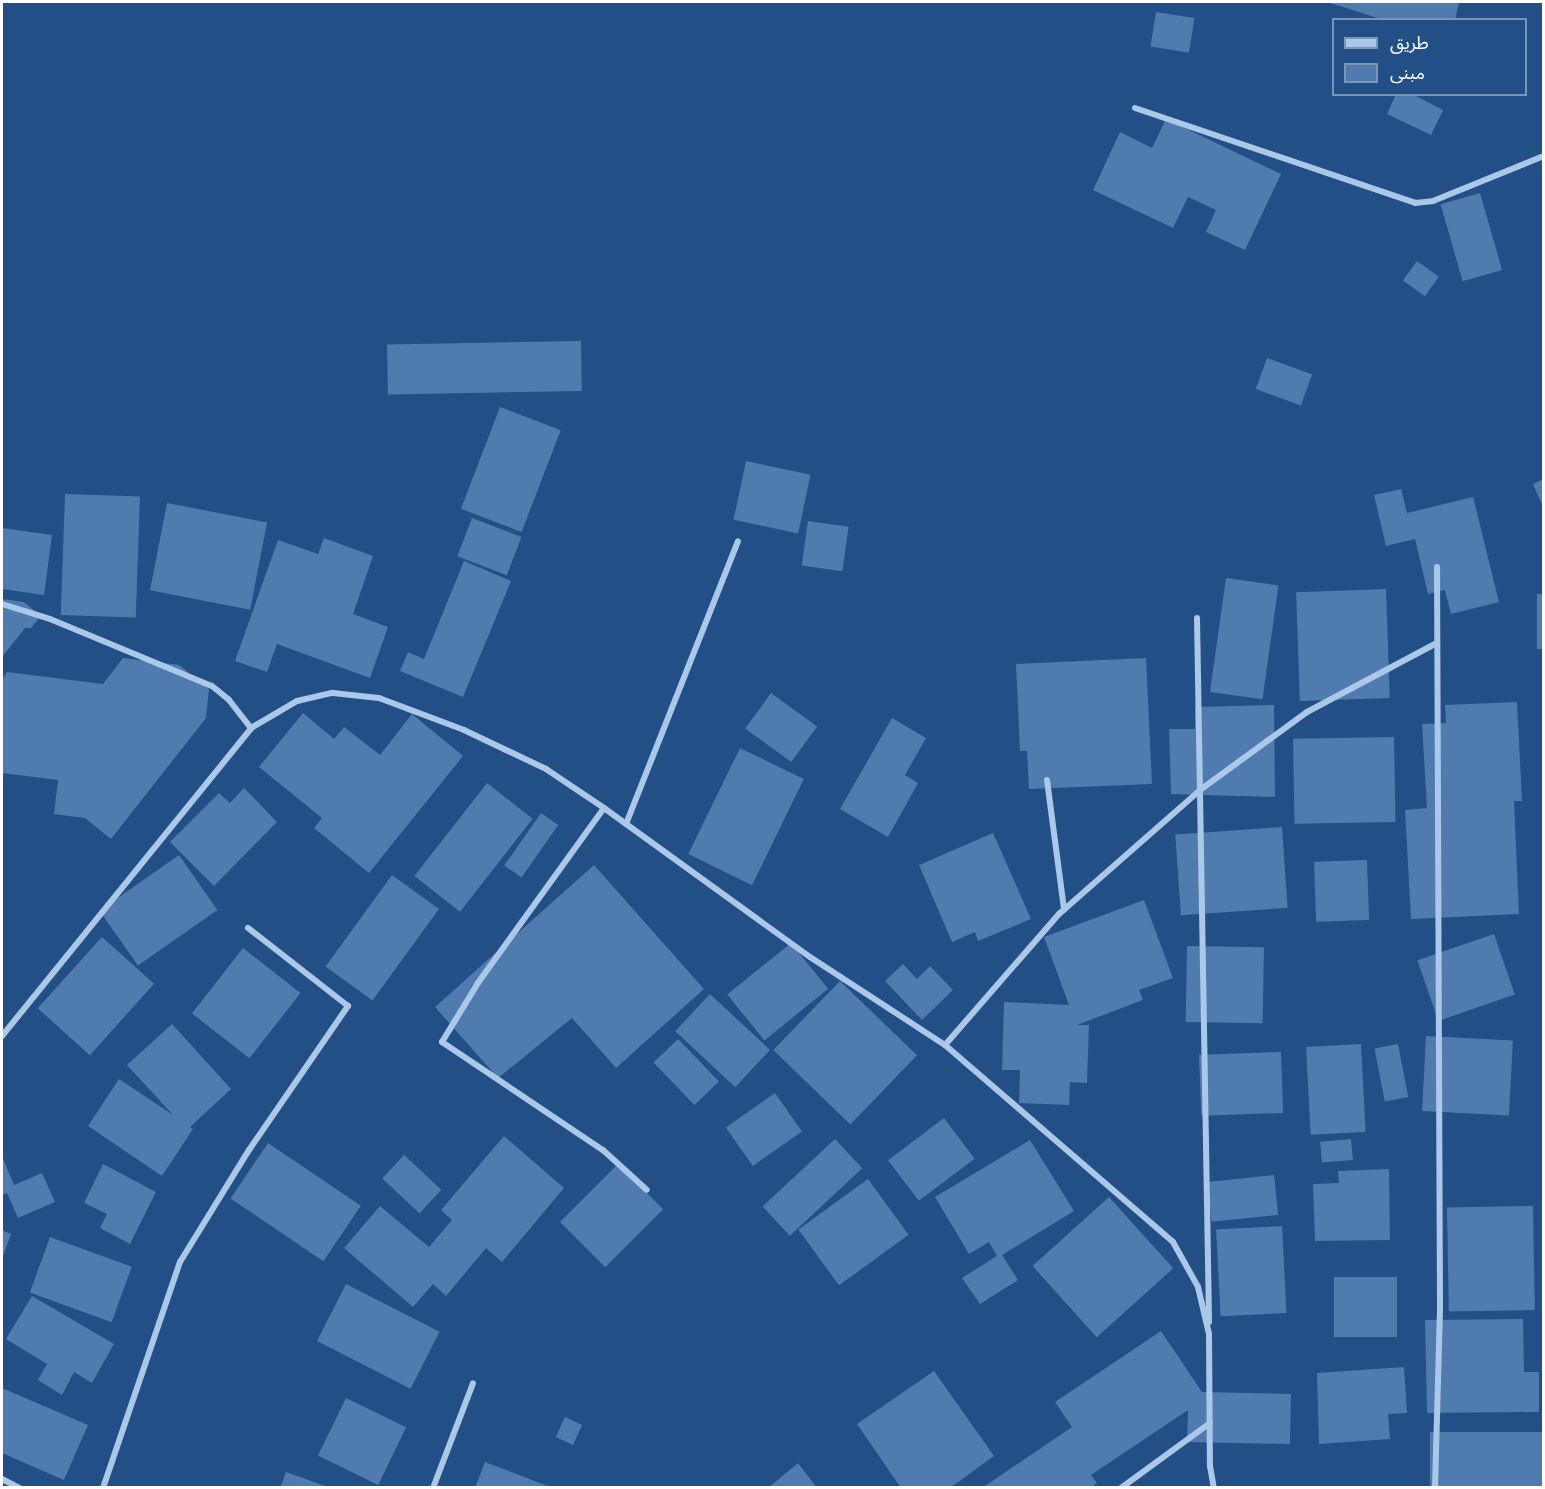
<!DOCTYPE html>
<meta charset="utf-8">
<style>
body{margin:0}
#map{position:relative;width:1545px;height:1489px;overflow:hidden;background:#224f85;font-family:"PT Sans Narrow","Noto Sans Arabic",sans-serif}
div>[style]{position:absolute}
.building>*{inset:0;background:#4f7baf;transform-origin:0 0}
.street>*{height:6px;margin:-3px;padding:0 3px;transform-origin:3px;border-radius:3px;background:#abc8e9}
span{translate:-50% -50%;white-space:nowrap;text-align:center;line-height:1.15;-webkit-text-stroke:4.5px #224f85;paint-order:stroke}
.frame{position:absolute;inset:0;border:3px solid #fff;pointer-events:none}
.legend{position:absolute;left:1332px;top:18px;width:195px;height:78px;box-sizing:border-box;background:#224f85;border:2px solid #7a95b6;margin:0;padding:8px 10px;list-style:none;font-size:18px;color:#fff}
.legend li{display:flex;align-items:center;gap:12px;height:30px}
.legend b{width:30px;border:2px solid #7a95b6}
</style>
<div id="map">
<div class="building">
<div style="clip-path:polygon(1327px 2px,1455px 2px,1459px 3px,1455px 20px,1384px 20px)"></div>
<div style="left:1156px;top:12px;width:39px;height:35px;rotate:9deg"></div>
<div style="clip-path:polygon(1396px 94px,1412px 94px,1443px 110px,1431px 135px,1387px 114px)"></div>
<div style="clip-path:polygon(1166px 119px,1281px 174px,1245px 250px,1206px 232px,1216px 210px,1188px 197px,1173px 228px,1093px 190px,1120px 132px,1152px 148px)"></div>
<div style="left:1480px;top:193px;width:80px;height:41px;rotate:74deg"></div>
<div style="left:1417px;top:261px;width:27px;height:24px;rotate:36deg"></div>
<div style="left:581px;top:341px;width:50px;height:194px;rotate:89deg"></div>
<div style="left:1267px;top:358px;width:48px;height:33px;rotate:20deg"></div>
<div style="left:500px;top:407px;width:65px;height:109px;rotate:21deg"></div>
<div style="left:746px;top:461px;width:66px;height:60px;rotate:12deg"></div>
<div style="clip-path:polygon(1544px 479px,1544px 509px,1533px 484px)"></div>
<div style="clip-path:polygon(1401px 489px,1407px 513px,1473px 497px,1499px 602px,1451px 614px,1445px 590px,1428px 594px,1415px 539px,1386px 546px,1374px 495px)"></div>
<div style="left:65px;top:494px;width:75px;height:121px;rotate:2deg"></div>
<div style="left:167px;top:503px;width:102px;height:89px;rotate:11deg"></div>
<div style="left:472px;top:518px;width:53px;height:41px;rotate:21deg"></div>
<div style="left:808px;top:521px;width:41px;height:45px;rotate:8deg"></div>
<div style="clip-path:polygon(2px 528px,52px 535px,44px 595px,2px 589px)"></div>
<div style="clip-path:polygon(324px 538px,373px 556px,353px 614px,388px 627px,370px 678px,277px 644px,267px 672px,235px 661px,278px 540px,318px 554px)"></div>
<div style="clip-path:polygon(464px 561px,511px 581px,463px 697px,400px 671px,408px 652px,424px 659px)"></div>
<div style="left:1226px;top:578px;width:53px;height:115px;rotate:8deg"></div>
<div style="left:1386px;top:589px;width:109px;height:90px;rotate:88deg"></div>
<div style="left:1537px;top:594px;width:7px;height:55px"></div>
<div style="clip-path:polygon(2px 599px,24px 602px,41px 616px,31px 628px,25px 628px,2px 657px)"></div>
<div style="clip-path:polygon(123px 658px,179px 665px,209px 689px,206px 718px,111px 839px,85px 818px,54px 814px,58px 780px,2px 773px,2px 680px,7px 672px,103px 684px)"></div>
<div style="clip-path:polygon(1146px 658px,1152px 784px,1029px 789px,1027px 751px,1020px 751px,1016px 664px)"></div>
<div style="left:771px;top:693px;width:57px;height:44px;rotate:36deg"></div>
<div style="clip-path:polygon(1517px 702px,1522px 801px,1514px 801px,1519px 914px,1411px 919px,1405px 810px,1427px 808px,1422px 724px,1446px 723px,1445px 705px)"></div>
<div style="clip-path:polygon(1274px 705px,1275px 797px,1171px 794px,1169px 729px,1195px 729px,1195px 707px)"></div>
<div style="clip-path:polygon(303px 713px,334px 739px,344px 727px,380px 755px,412px 714px,463px 756px,369px 873px,314px 828px,322px 818px,259px 767px)"></div>
<div style="clip-path:polygon(892px 718px,926px 738px,905px 775px,918px 783px,888px 837px,840px 809px)"></div>
<div style="left:1394px;top:737px;width:85px;height:101px;rotate:89deg"></div>
<div style="left:740px;top:748px;width:71px;height:118px;rotate:26deg"></div>
<div style="left:487px;top:783px;width:58px;height:118px;rotate:38deg"></div>
<div style="clip-path:polygon(244px 788px,277px 822px,214px 886px,170px 842px,219px 793px,230px 803px)"></div>
<div style="left:541px;top:813px;width:21px;height:64px;rotate:35deg"></div>
<div style="left:1282px;top:827px;width:81px;height:107px;rotate:86deg"></div>
<div style="clip-path:polygon(993px 833px,1031px 919px,978px 941px,975px 932px,952px 942px,919px 865px)"></div>
<div style="left:179px;top:855px;width:67px;height:97px;rotate:55deg"></div>
<div style="left:1367px;top:860px;width:60px;height:53px;rotate:88deg"></div>
<div style="clip-path:polygon(594px 865px,704px 989px,616px 1068px,572px 1018px,498px 1078px,435px 1007px)"></div>
<div style="left:392px;top:875px;width:58px;height:113px;rotate:36deg"></div>
<div style="clip-path:polygon(1144px 900px,1173px 978px,1139px 990px,1143px 1000px,1077px 1025px,1089px 1025px,1087px 1083px,1070px 1082px,1069px 1105px,1019px 1103px,1020px 1070px,1002px 1070px,1004px 1002px,1069px 1005px,1044px 937px)"></div>
<div style="left:1494px;top:934px;width:64px;height:81px;rotate:71deg"></div>
<div style="left:102px;top:937px;width:70px;height:96px;rotate:42deg"></div>
<div style="left:791px;top:943px;width:59px;height:82px;rotate:51deg"></div>
<div style="left:1187px;top:946px;width:77px;height:76px;rotate:1deg"></div>
<div style="left:243px;top:948px;width:73px;height:83px;rotate:38deg"></div>
<div style="clip-path:polygon(903px 964px,917px 979px,930px 966px,953px 990px,922px 1020px,885px 981px)"></div>
<div style="left:840px;top:981px;width:107px;height:96px;rotate:44deg"></div>
<div style="left:710px;top:994px;width:82px;height:51px;rotate:43deg"></div>
<div style="clip-path:polygon(172px 1024px,231px 1089px,190px 1127px,193px 1129px,162px 1176px,88px 1126px,119px 1079px,173px 1115px,127px 1065px)"></div>
<div style="left:1426px;top:1036px;width:87px;height:75px;rotate:3deg"></div>
<div style="left:678px;top:1039px;width:59px;height:34px;rotate:46deg"></div>
<div style="left:1361px;top:1044px;width:88px;height:55px;rotate:87deg"></div>
<div style="left:1398px;top:1044px;width:54px;height:24px;rotate:79deg"></div>
<div style="left:1281px;top:1052px;width:61px;height:82px;rotate:88deg"></div>
<div style="left:775px;top:1093px;width:47px;height:60px;rotate:55deg"></div>
<div style="left:944px;top:1118px;width:51px;height:70px;rotate:53deg"></div>
<div style="clip-path:polygon(504px 1136px,564px 1188px,502px 1262px,486px 1248px,446px 1296px,433px 1284px,413px 1307px,344px 1248px,380px 1206px,429px 1247px,452px 1220px,441px 1210px)"></div>
<div style="left:835px;top:1139px;width:40px;height:99px;rotate:47deg"></div>
<div style="left:1351px;top:1139px;width:21px;height:31px;rotate:85deg"></div>
<div style="clip-path:polygon(1030px 1140px,1074px 1211px,1002px 1255px,1018px 1280px,980px 1304px,962px 1278px,997px 1256px,989px 1242px,969px 1254px,935px 1197px)"></div>
<div style="left:268px;top:1143px;width:112px;height:67px;rotate:34deg"></div>
<div style="left:404px;top:1155px;width:51px;height:32px;rotate:43deg"></div>
<div style="clip-path:polygon(2px 1156px,14px 1185px,42px 1173px,55px 1202px,18px 1218px,7px 1193px,2px 1195px)"></div>
<div style="clip-path:polygon(103px 1164px,156px 1192px,130px 1244px,100px 1228px,107px 1214px,84px 1203px)"></div>
<div style="left:618px;top:1164px;width:64px;height:82px;rotate:45deg"></div>
<div style="clip-path:polygon(1389px 1169px,1390px 1240px,1315px 1241px,1313px 1184px,1339px 1183px,1338px 1171px)"></div>
<div style="left:1274px;top:1175px;width:40px;height:67px;rotate:84deg"></div>
<div style="left:868px;top:1179px;width:69px;height:86px;rotate:54deg"></div>
<div style="left:1109px;top:1197px;width:96px;height:103px;rotate:48deg"></div>
<div style="left:1533px;top:1206px;width:104px;height:86px;rotate:89deg"></div>
<div style="left:1282px;top:1226px;width:87px;height:66px;rotate:87deg"></div>
<div style="clip-path:polygon(2px 1230px,11px 1234px,2px 1259px)"></div>
<div style="left:50px;top:1237px;width:87px;height:59px;rotate:20deg"></div>
<div style="left:1334px;top:1277px;width:63px;height:60px"></div>
<div style="left:346px;top:1284px;width:105px;height:64px;rotate:27deg"></div>
<div style="clip-path:polygon(32px 1296px,114px 1344px,92px 1383px,74px 1372px,62px 1395px,38px 1380px,47px 1364px,6px 1339px)"></div>
<div style="clip-path:polygon(1523px 1319px,1524px 1372px,1539px 1372px,1539px 1412px,1427px 1413px,1425px 1320px)"></div>
<div style="clip-path:polygon(1161px 1331px,1202px 1392px,1291px 1394px,1290px 1444px,1187px 1442px,1188px 1410px,1091px 1475px,1097px 1483px,1090px 1488px,982px 1488px,1072px 1427px,1055px 1402px)"></div>
<div style="clip-path:polygon(1404px 1367px,1407px 1413px,1388px 1414px,1390px 1439px,1319px 1444px,1317px 1373px)"></div>
<div style="clip-path:polygon(934px 1371px,994px 1456px,950px 1488px,901px 1488px,857px 1424px)"></div>
<div style="clip-path:polygon(2px 1388px,88px 1425px,64px 1480px,2px 1453px)"></div>
<div style="left:346px;top:1398px;width:67px;height:64px;rotate:26deg"></div>
<div style="left:565px;top:1417px;width:19px;height:22px;rotate:25deg"></div>
<div style="left:1543px;top:1432px;width:56px;height:113px;rotate:90deg"></div>
<div style="clip-path:polygon(485px 1462px,550px 1487px,550px 1488px,475px 1488px)"></div>
<div style="clip-path:polygon(798px 1463px,817px 1488px,768px 1488px)"></div>
<div style="clip-path:polygon(286px 1472px,328px 1487px,327px 1488px,280px 1488px)"></div>
</div>
<div class="street">
<div style="left:1135px;top:108px;width:296px;rotate:18.7deg"></div>
<div style="left:1415px;top:203px;width:18px;rotate:-6deg"></div>
<div style="left:1433px;top:201px;width:120px;rotate:-22.1deg"></div>
<div style="left:2px;top:604px;width:50px;rotate:17.4deg"></div>
<div style="left:50px;top:619px;width:175px;rotate:22.5deg"></div>
<div style="left:212px;top:686px;width:22px;rotate:39deg"></div>
<div style="left:229px;top:700px;width:36px;rotate:52deg"></div>
<div style="left:1197px;top:618px;width:704px;rotate:89.02deg"></div>
<div style="left:1047px;top:780px;width:131px;rotate:82.5deg"></div>
<div style="left:604px;top:808px;width:216px;rotate:125.8deg"></div>
<div style="left:478px;top:983px;width:69px;rotate:121.4deg"></div>
<div style="left:442px;top:1042px;width:194px;rotate:33.9deg"></div>
<div style="left:603px;top:1150px;width:59px;rotate:42.3deg"></div>
<div style="left:626px;top:824px;width:304px;rotate:-68.4deg"></div>
<div style="left:2px;top:1036px;width:396px;rotate:-51deg"></div>
<div style="left:251px;top:728px;width:53px;rotate:-30.4deg"></div>
<div style="left:297px;top:701px;width:37px;rotate:-13deg"></div>
<div style="left:333px;top:693px;width:46px;rotate:6.2deg"></div>
<div style="left:379px;top:698px;width:91px;rotate:20.6deg"></div>
<div style="left:464px;top:730px;width:91px;rotate:25.4deg"></div>
<div style="left:546px;top:769px;width:70px;rotate:33.9deg"></div>
<div style="left:604px;top:808px;width:254px;rotate:35.9deg"></div>
<div style="left:810px;top:957px;width:161px;rotate:33.1deg"></div>
<div style="left:945px;top:1045px;width:301px;rotate:40.8deg"></div>
<div style="left:1173px;top:1242px;width:51px;rotate:60.9deg"></div>
<div style="left:1198px;top:1287px;width:48px;rotate:76.8deg"></div>
<div style="left:1209px;top:1334px;width:132px;rotate:89.6deg"></div>
<div style="left:1210px;top:1466px;width:22px;rotate:80deg"></div>
<div style="left:945px;top:1045px;width:174px;rotate:-49deg"></div>
<div style="left:1059px;top:914px;width:188px;rotate:-41.3deg"></div>
<div style="left:1200px;top:790px;width:132px;rotate:-36.1deg"></div>
<div style="left:1307px;top:712px;width:147px;rotate:-28deg"></div>
<div style="left:2px;top:1479px;width:20px;rotate:27deg"></div>
<div style="left:103px;top:1488px;width:239px;rotate:-71.2deg"></div>
<div style="left:180px;top:1262px;width:132px;rotate:-58.4deg"></div>
<div style="left:249px;top:1150px;width:175px;rotate:-55.5deg"></div>
<div style="left:348px;top:1006px;width:127px;rotate:-142deg"></div>
<div style="left:433px;top:1488px;width:112px;rotate:-69.1deg"></div>
<div style="left:1121px;top:1488px;width:110px;rotate:-36.1deg"></div>
<div style="left:1435px;top:1488px;width:179px;rotate:-88.4deg"></div>
<div style="left:1440px;top:1309px;width:742px;rotate:-90.23deg"></div>
</div>
<div class="frame"></div>
<ul class="legend">
<li><b style="height:8px;background:#abc8e9"></b>طريق</li>
<li><b style="height:16px;background:#4f7baf"></b>مبنى</li>
</ul>
</div>
